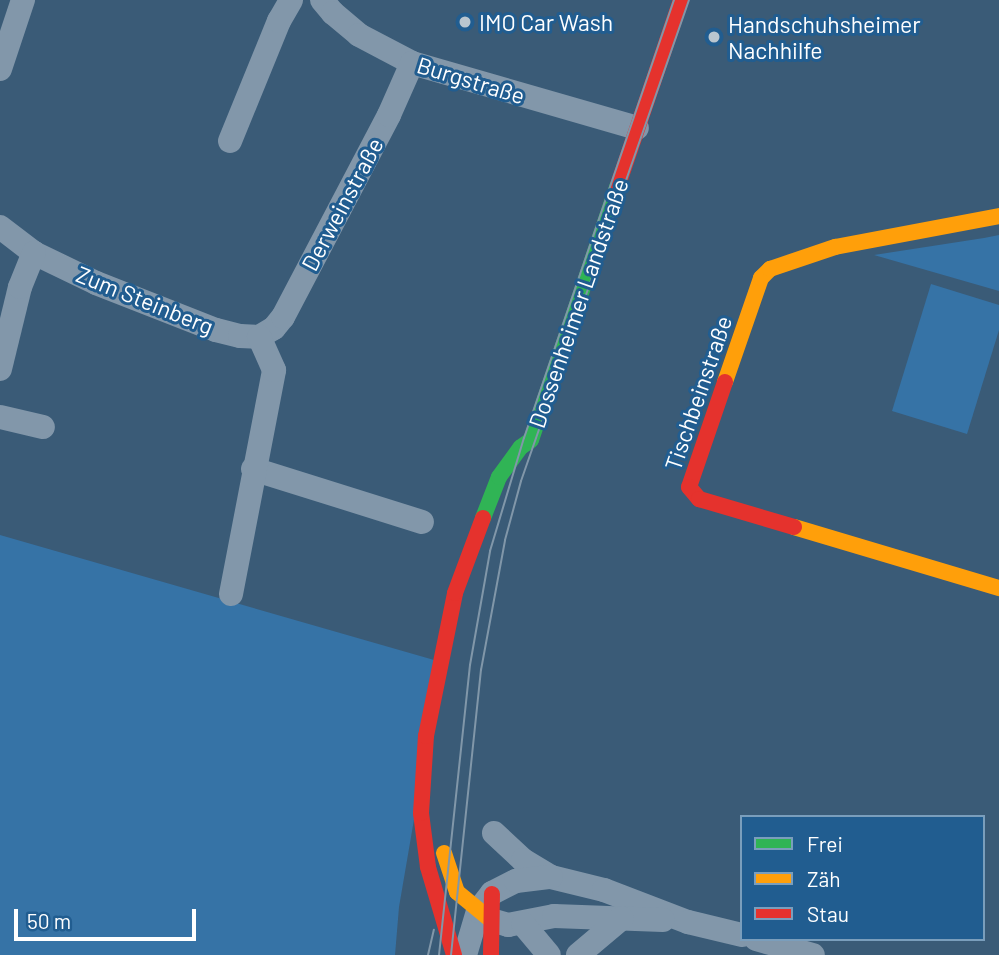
<!DOCTYPE html>
<meta charset="utf-8">
<style>
body{margin:0}
#map{position:relative;width:999px;height:955px;overflow:hidden;background:#3a5b77;font-family:Barlow,sans-serif}
div>[style]{position:absolute}
.green>*{inset:0;background:#3673a6}
.street>*{height:24px;margin:-12px;padding:0 12px;transform-origin:12px;border-radius:12px;background:#8297aa}
.fast>*{height:16px;margin:-8px;padding:0 8px;transform-origin:8px;border-radius:8px;background:#30b455}
.slow>*{height:16px;margin:-8px;padding:0 8px;transform-origin:8px;border-radius:8px;background:#ff9f0a}
.jam>*{height:16px;margin:-8px;padding:0 8px;transform-origin:8px;border-radius:8px;background:#e5322d}
.tram>*{height:2px;margin:-1px;padding:0 1px;transform-origin:1px;border-radius:1px;background:#8197a9}
.dots>*{width:19px;height:19px;translate:-50% -50%;box-sizing:border-box;border:4px solid #215d90;border-radius:50%}
span{translate:-50% -50%;white-space:nowrap;text-align:center;line-height:1.15;-webkit-text-stroke:6px #215d90;paint-order:stroke}
.poi-label{font-size:23px;color:#fff}
.left{translate:0 -50%;text-align:left}
.street-label{font-size:23px;color:#fff}
.legend{position:absolute;left:740px;top:815px;width:245px;height:126px;box-sizing:border-box;background:#215d90;border:2px solid #7a9ebc;margin:0;padding:9px 12px;list-style:none;font-size:21px;color:#fff}
.legend li{display:flex;align-items:center;gap:14px;height:35px}
.legend b{width:35px;border:2px solid #7a9ebc}
.scale{position:absolute;left:14px;top:909px;width:182px;height:32px;box-sizing:border-box;border:4px solid #fff;border-top:0;padding-left:9px;font-size:21px;line-height:24px;white-space:nowrap;color:#fff;-webkit-text-stroke:5px #215d90;paint-order:stroke}
</style>
<div id="map">
<div class="green">
<div style="clip-path:polygon(999px 235px,999px 291px,874px 255px,984px 238px)"></div>
<div style="clip-path:polygon(931px 284px,999px 305px,999px 330px,967px 434px,892px 411px)"></div>
<div style="clip-path:polygon(0 535px,441px 662px,399px 907px,395px 955px,0 955px)"></div>
</div>
<div class="street">
<div style="left:322px;top:0;width:17px;rotate:50deg"></div>
<div style="left:333px;top:13px;width:34px;rotate:40deg"></div>
<div style="left:359px;top:35px;width:60px;rotate:27.8deg"></div>
<div style="left:412px;top:63px;width:234px;rotate:16.1deg"></div>
<div style="left:0;top:69px;width:73px;rotate:-71.6deg"></div>
<div style="left:230px;top:141px;width:130px;rotate:-67.8deg"></div>
<div style="left:279px;top:21px;width:24px;rotate:-60deg"></div>
<div style="left:0;top:227px;width:43px;rotate:37.4deg"></div>
<div style="left:34px;top:253px;width:69px;rotate:25.8deg"></div>
<div style="left:96px;top:283px;width:129px;rotate:21.4deg"></div>
<div style="left:216px;top:330px;width:25px;rotate:14deg"></div>
<div style="left:240px;top:336px;width:19px;rotate:3deg"></div>
<div style="left:259px;top:337px;width:17px;rotate:-31deg"></div>
<div style="left:274px;top:328px;width:14px;rotate:-51deg"></div>
<div style="left:283px;top:317px;width:228px;rotate:-62.3deg"></div>
<div style="left:389px;top:115px;width:57px;rotate:-66.1deg"></div>
<div style="left:0;top:369px;width:84px;rotate:-76.3deg"></div>
<div style="left:20px;top:287px;width:37px;rotate:-68deg"></div>
<div style="left:0;top:417px;width:44px;rotate:13.1deg"></div>
<div style="left:253px;top:469px;width:177px;rotate:17.4deg"></div>
<div style="left:231px;top:594px;width:228px;rotate:-79.1deg"></div>
<div style="left:274px;top:370px;width:36px;rotate:-114deg"></div>
<div style="left:494px;top:833px;width:40px;rotate:43deg"></div>
<div style="left:523px;top:860px;width:33px;rotate:31deg"></div>
<div style="left:551px;top:877px;width:55px;rotate:13.8deg"></div>
<div style="left:604px;top:890px;width:90px;rotate:20.9deg"></div>
<div style="left:688px;top:922px;width:56px;rotate:13.5deg"></div>
<div style="left:491px;top:920px;width:18px;rotate:16deg"></div>
<div style="left:508px;top:925px;width:47px;rotate:-11.1deg"></div>
<div style="left:554px;top:916px;width:109px;rotate:2.1deg"></div>
<div style="left:523px;top:924px;width:40px;rotate:50deg"></div>
<div style="left:756px;top:939px;width:59px;rotate:15.7deg"></div>
<div style="left:465px;top:955px;width:46px;rotate:-73.5deg"></div>
<div style="left:478px;top:911px;width:23px;rotate:-52deg"></div>
<div style="left:492px;top:893px;width:27px;rotate:-27deg"></div>
<div style="left:516px;top:881px;width:35px;rotate:-7deg"></div>
<div style="left:578px;top:955px;width:57px;rotate:-40.1deg"></div>
</div>
<div class="fast">
<div style="left:483px;top:518px;width:44px;rotate:-68.7deg"></div>
<div style="left:499px;top:477px;width:37px;rotate:-54deg"></div>
<div style="left:521px;top:447px;width:12px;rotate:-35deg"></div>
<div style="left:531px;top:440px;width:269px;rotate:-71.2deg"></div>
</div>
<div class="slow">
<div style="left:725px;top:382px;width:110px;rotate:-70.9deg"></div>
<div style="left:761px;top:278px;width:13px;rotate:-45deg"></div>
<div style="left:770px;top:269px;width:69px;rotate:-18.7deg"></div>
<div style="left:835px;top:247px;width:167px;rotate:-10.7deg"></div>
<div style="left:794px;top:527px;width:214px;rotate:16.6deg"></div>
<div style="left:444px;top:853px;width:41px;rotate:71.6deg"></div>
<div style="left:457px;top:892px;width:44px;rotate:39.5deg"></div>
</div>
<div class="jam">
<div style="left:618px;top:185px;width:195px;rotate:-71.2deg"></div>
<div style="left:725px;top:382px;width:111px;rotate:108.9deg"></div>
<div style="left:689px;top:487px;width:16px;rotate:50deg"></div>
<div style="left:699px;top:499px;width:99px;rotate:16.4deg"></div>
<div style="left:454px;top:955px;width:92px;rotate:-106.5deg"></div>
<div style="left:428px;top:867px;width:54px;rotate:-97.4deg"></div>
<div style="left:421px;top:813px;width:77px;rotate:-86.3deg"></div>
<div style="left:426px;top:736px;width:146px;rotate:-78.5deg"></div>
<div style="left:455px;top:593px;width:80px;rotate:-69.5deg"></div>
<div style="left:491px;top:955px;width:61px;rotate:-89.1deg"></div>
</div>
<div class="tram">
<div style="left:428px;top:955px;width:26px;rotate:-77deg"></div>
<div style="left:439px;top:955px;width:292px;rotate:-83.9deg"></div>
<div style="left:470px;top:665px;width:116px;rotate:-80deg"></div>
<div style="left:490px;top:551px;width:118px;rotate:-73.3deg"></div>
<div style="left:524px;top:438px;width:463px;rotate:-71.1deg"></div>
<div style="left:451px;top:955px;width:287px;rotate:-84deg"></div>
<div style="left:481px;top:670px;width:132px;rotate:-79.5deg"></div>
<div style="left:505px;top:540px;width:61px;rotate:-74.8deg"></div>
<div style="left:521px;top:481px;width:509px;rotate:-70.75deg"></div>
</div>
<div class="dots">
<div style="left:465px;top:22px;background:#bac6cf"></div>
<div style="left:714px;top:37px;background:#bac6cf"></div>
</div>
<div class="poi-label">
<span class="left" style="left:479px;top:22px">IMO Car Wash</span>
<span class="left" style="left:728px;top:37px">Handschuhsheimer<br>Nachhilfe</span>
</div>
<div class="street-label">
<span style="left:471px;top:80px;rotate:17deg">Burgstraße</span>
<span style="left:342px;top:204px;rotate:-62deg">Derweinstraße</span>
<span style="left:145px;top:300px;rotate:22deg">Zum Steinberg</span>
<span style="left:578px;top:303px;rotate:-71deg">Dossenheimer Landstraße</span>
<span style="left:698px;top:393px;rotate:-71deg">Tischbeinstraße</span>
</div>
<ul class="legend">
<li><b style="height:9px;background:#30b455"></b>Frei</li>
<li><b style="height:9px;background:#ff9f0a"></b>Zäh</li>
<li><b style="height:9px;background:#e5322d"></b>Stau</li>
</ul>
<div class="scale">50 m</div>
</div>
